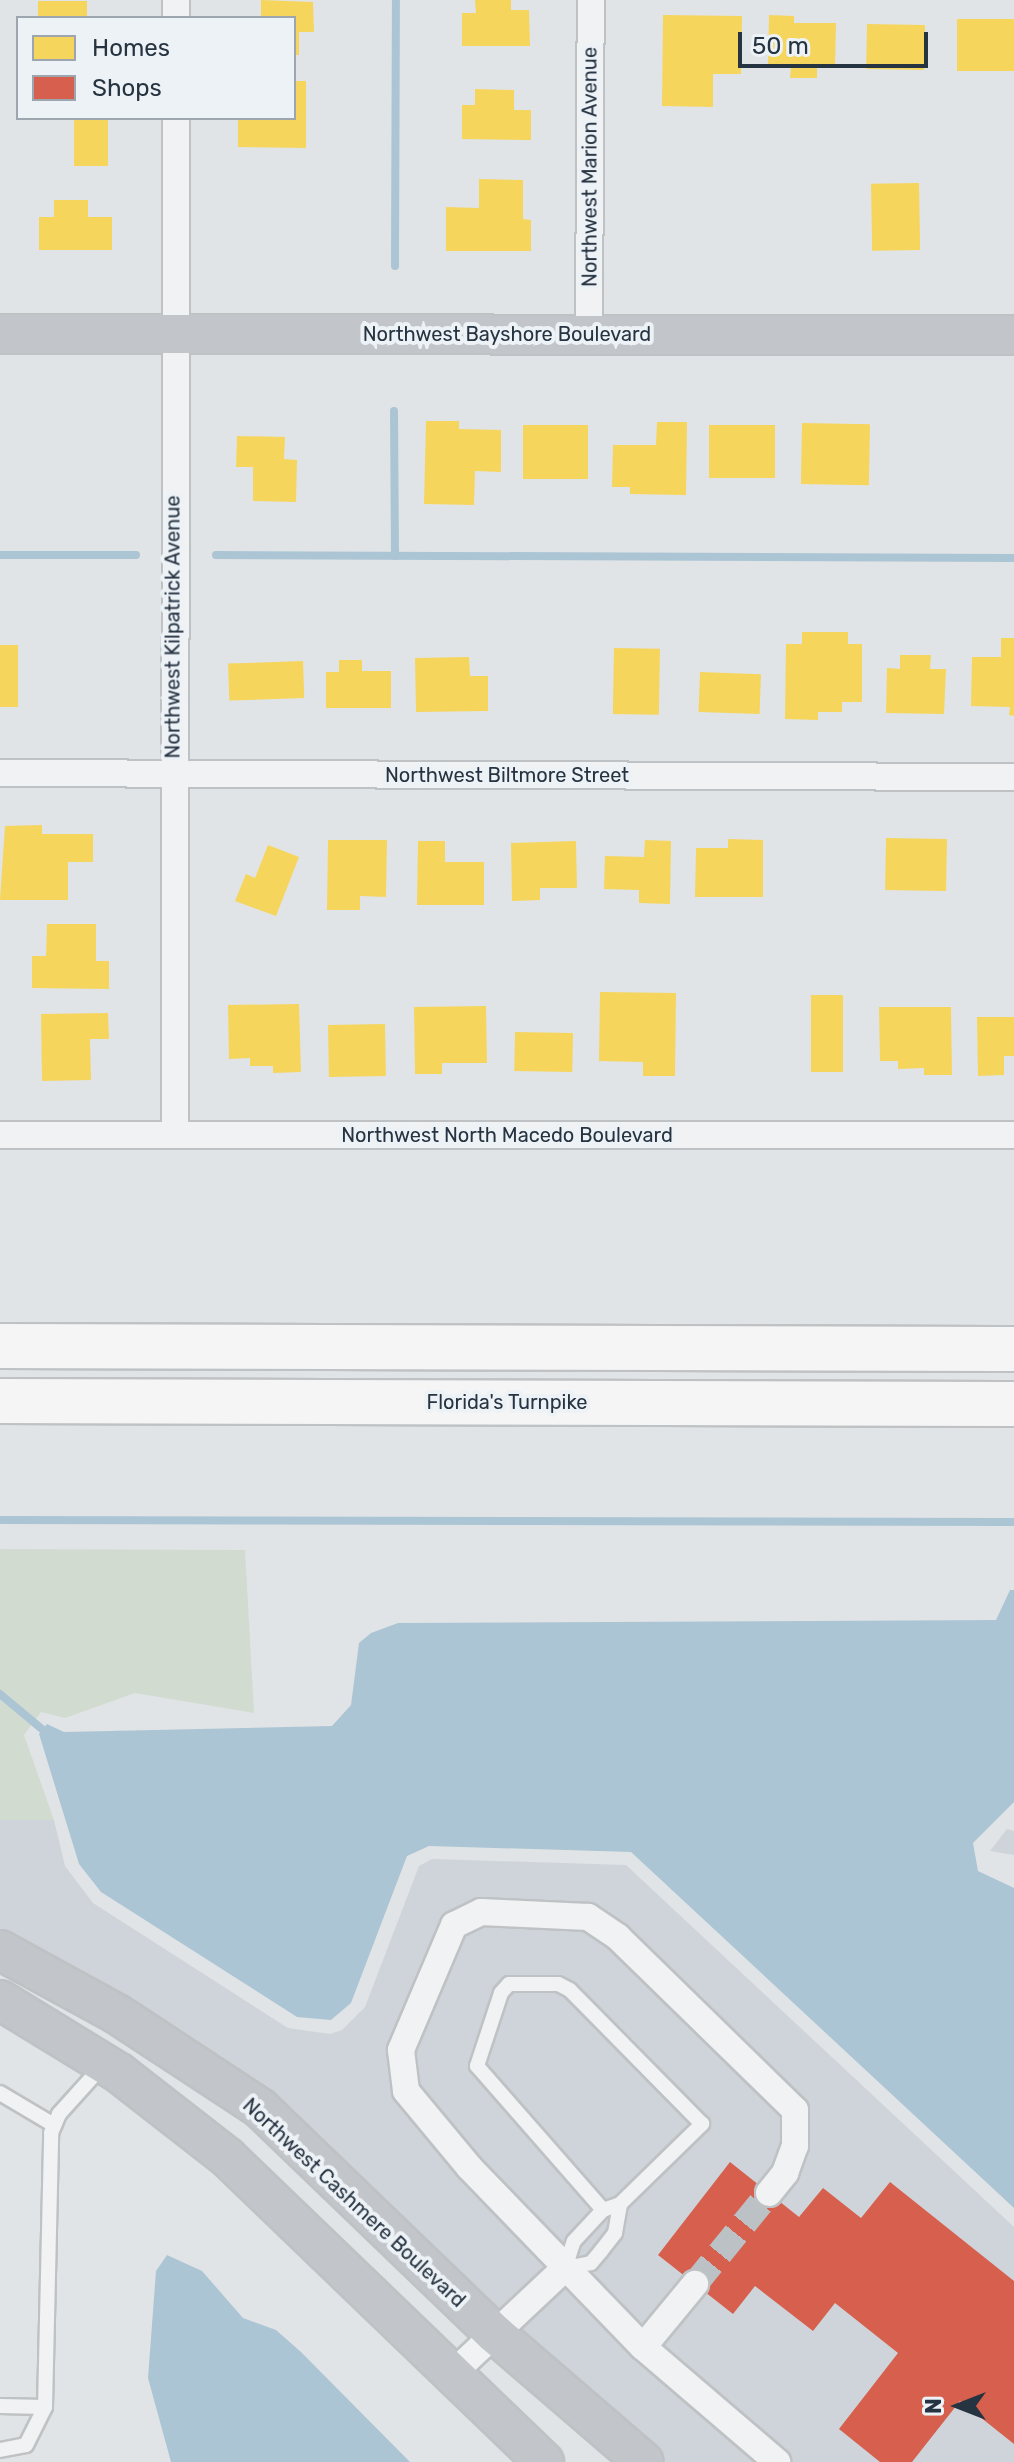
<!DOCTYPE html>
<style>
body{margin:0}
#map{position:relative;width:1014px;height:2462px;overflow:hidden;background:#e1e4e6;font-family:Rubik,sans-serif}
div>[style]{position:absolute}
.built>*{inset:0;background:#ced4da}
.green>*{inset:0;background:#d2dbd0}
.water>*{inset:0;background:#acc5d4}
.homes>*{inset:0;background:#f6d55c;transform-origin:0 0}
.shops>*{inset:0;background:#d6604d}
.stream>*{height:8px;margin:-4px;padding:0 4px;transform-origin:4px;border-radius:4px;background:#acc5d4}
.street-tunnel>*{height:26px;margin-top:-13px;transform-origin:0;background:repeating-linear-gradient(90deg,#bcc1c5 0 26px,transparent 0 39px)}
.roads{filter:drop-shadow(2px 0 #bfc2c4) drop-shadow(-2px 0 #bfc2c4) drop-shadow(0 2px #bfc2c4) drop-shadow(0 -2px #bfc2c4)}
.lane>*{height:14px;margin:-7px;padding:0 7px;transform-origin:7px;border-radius:7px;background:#f0f2f3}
.street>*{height:26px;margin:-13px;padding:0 13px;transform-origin:13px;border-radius:13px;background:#f0f2f3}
.secondary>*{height:38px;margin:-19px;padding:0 19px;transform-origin:19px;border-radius:19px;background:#c2c5c9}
.highway>*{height:44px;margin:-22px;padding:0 22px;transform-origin:22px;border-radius:22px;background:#f5f5f6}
span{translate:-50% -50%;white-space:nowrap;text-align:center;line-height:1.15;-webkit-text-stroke:8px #edf2f6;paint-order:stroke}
.street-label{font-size:20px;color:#263341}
.legend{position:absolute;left:16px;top:16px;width:280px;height:104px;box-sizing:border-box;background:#edf2f6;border:2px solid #9da6ae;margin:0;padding:10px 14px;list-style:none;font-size:24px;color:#263341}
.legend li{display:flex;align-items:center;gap:16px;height:40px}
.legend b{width:40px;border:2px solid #9da6ae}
.north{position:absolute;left:918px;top:2366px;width:80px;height:80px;-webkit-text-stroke:6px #edf2f6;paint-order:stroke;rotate:270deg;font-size:22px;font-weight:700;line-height:32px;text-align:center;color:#263341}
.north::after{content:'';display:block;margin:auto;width:28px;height:36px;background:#263341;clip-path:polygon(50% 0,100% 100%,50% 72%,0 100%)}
.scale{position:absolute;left:738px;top:32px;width:190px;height:36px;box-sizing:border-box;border:4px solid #263341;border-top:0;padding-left:10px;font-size:24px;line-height:28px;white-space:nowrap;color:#263341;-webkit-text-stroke:6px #edf2f6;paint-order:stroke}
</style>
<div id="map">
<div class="built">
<div style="clip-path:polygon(0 1820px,54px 1820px,65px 1866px,93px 1903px,288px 2028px,330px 2034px,342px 2030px,365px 2007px,419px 1866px,432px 1859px,626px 1865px,1014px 2227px,1014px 2462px,666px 2462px,515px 2334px,586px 2267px,564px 2250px,495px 2315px,271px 2100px,0 1936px)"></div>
<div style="clip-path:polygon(1007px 1829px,1014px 1831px,1014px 1855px,990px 1851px)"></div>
</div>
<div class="green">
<div style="clip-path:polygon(0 1549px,245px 1550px,254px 1713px,135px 1693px,65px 1718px,41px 1712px,24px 1735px,54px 1820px,0 1820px)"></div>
</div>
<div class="water">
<div style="clip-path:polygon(1010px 1590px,1014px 1590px,1014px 1802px,973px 1843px,978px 1871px,1014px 1888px,1014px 2208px,631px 1852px,429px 1846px,407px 1856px,351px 2003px,331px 2020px,297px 2017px,101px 1892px,79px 1864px,39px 1734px,47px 1724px,64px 1732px,332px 1726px,351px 1705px,359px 1643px,371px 1633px,398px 1623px,996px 1620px)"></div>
<div style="clip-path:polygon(167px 2255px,202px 2271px,243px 2318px,276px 2330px,301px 2352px,410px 2462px,171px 2462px,148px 2378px,156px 2271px)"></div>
</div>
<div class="homes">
<div style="clip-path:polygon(261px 0,313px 2px,314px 32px,299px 32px,299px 55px,294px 55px,294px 18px,261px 18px)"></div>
<div style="clip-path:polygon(475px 0,511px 0,511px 10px,529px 10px,530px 46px,462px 46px,462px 13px,476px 13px)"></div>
<div style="left:38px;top:1px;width:49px;height:17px"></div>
<div style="clip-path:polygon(663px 15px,742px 16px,741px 74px,713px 74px,713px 107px,662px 106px)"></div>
<div style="clip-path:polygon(769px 15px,794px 16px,794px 23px,836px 23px,835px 67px,817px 67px,817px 78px,790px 78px,791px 67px,768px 67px)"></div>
<div style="left:1014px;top:19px;width:52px;height:57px;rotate:90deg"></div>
<div style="left:867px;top:24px;width:58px;height:45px;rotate:1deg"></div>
<div style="clip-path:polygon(294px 81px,306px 81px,306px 148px,238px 147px,238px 119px,294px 118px)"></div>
<div style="clip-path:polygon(475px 89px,514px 90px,514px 110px,531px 110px,531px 140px,462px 139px,462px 105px,475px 105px)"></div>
<div style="left:74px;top:118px;width:34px;height:48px"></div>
<div style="clip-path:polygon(479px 179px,523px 180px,523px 219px,531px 220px,531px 251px,446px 251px,446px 207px,479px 208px)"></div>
<div style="left:919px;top:183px;width:67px;height:48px;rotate:89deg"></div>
<div style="clip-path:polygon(54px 200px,88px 200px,88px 217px,112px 217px,112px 250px,39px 250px,39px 217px,54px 217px)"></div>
<div style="clip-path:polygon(426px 421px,459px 421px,459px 429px,501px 430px,501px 472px,475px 471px,474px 505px,424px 504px)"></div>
<div style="clip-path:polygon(657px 422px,687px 422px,686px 495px,630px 494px,630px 487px,612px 487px,613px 445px,656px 445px)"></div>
<div style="left:802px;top:423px;width:68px;height:61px;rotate:1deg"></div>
<div style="left:523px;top:425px;width:65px;height:54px"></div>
<div style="left:709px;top:425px;width:66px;height:53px"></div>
<div style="clip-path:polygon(237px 436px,285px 437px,284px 459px,297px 460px,296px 502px,253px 501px,253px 467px,236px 467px)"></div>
<div style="clip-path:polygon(802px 632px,848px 632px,848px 644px,862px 644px,862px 702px,842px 702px,842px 712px,818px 712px,818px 720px,785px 719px,786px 644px,802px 644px)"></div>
<div style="clip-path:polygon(1001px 638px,1014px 638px,1014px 716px,1009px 715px,1010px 707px,971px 706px,972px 657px,1001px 657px)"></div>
<div style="left:0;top:645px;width:18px;height:62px"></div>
<div style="left:614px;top:648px;width:46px;height:66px;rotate:1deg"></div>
<div style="clip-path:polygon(900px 655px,931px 655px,930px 669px,946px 669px,944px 714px,886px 713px,887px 668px,900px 669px)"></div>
<div style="clip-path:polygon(469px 657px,470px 676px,488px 676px,488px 711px,416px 712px,415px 658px)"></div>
<div style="clip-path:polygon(339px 660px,362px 660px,362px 671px,391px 671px,391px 708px,326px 708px,326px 672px,339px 672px)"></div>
<div style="left:303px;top:661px;width:37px;height:75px;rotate:88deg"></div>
<div style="left:700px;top:672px;width:61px;height:40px;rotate:2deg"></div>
<div style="clip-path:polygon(42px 825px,42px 834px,93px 834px,93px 862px,68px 862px,68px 900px,0 900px,5px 826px)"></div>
<div style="left:886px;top:838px;width:61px;height:52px;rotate:1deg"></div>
<div style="clip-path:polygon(728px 839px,763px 840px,763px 897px,695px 897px,696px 848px,728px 848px)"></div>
<div style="clip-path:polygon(328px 840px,387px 840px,386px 897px,360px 896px,360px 910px,327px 910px)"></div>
<div style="clip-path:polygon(645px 840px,671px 841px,670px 904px,639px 903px,639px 890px,604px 889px,605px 856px,644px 857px)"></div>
<div style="clip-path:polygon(418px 841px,445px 841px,445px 862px,484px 862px,484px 905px,417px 905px)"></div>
<div style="clip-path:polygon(576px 841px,577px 888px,540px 888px,540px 900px,512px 901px,511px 843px)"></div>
<div style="clip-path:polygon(268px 845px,299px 857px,276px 916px,235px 901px,246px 874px,255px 878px)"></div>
<div style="clip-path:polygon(47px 924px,96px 924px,96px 961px,109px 961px,109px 989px,32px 988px,32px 956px,46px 956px)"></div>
<div style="clip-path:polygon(600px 992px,676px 993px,675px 1076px,643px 1076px,643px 1062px,599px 1061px)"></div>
<div style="left:811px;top:995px;width:32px;height:77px"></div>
<div style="clip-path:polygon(299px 1004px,301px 1072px,273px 1073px,273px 1066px,250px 1066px,250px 1058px,229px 1059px,228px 1005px)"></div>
<div style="clip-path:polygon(486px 1006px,487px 1063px,442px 1063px,442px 1074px,415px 1074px,414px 1007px)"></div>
<div style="clip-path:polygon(879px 1007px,951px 1007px,952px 1075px,924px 1075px,924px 1068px,898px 1069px,898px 1061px,880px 1061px)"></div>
<div style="clip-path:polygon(108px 1013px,109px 1039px,90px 1039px,91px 1080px,42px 1081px,41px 1014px)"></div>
<div style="clip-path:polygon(977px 1017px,1014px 1017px,1014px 1056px,1004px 1056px,1004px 1075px,978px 1076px)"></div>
<div style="left:385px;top:1024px;width:52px;height:57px;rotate:89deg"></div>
<div style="left:515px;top:1032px;width:58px;height:39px;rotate:1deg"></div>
</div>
<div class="shops">
<div style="clip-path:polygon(730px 2162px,799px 2217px,823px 2188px,861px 2218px,890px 2182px,1014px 2281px,1014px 2444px,960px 2401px,912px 2462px,880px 2462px,839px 2429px,898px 2353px,835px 2303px,813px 2331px,755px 2286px,733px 2314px,658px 2255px)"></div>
</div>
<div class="stream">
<div style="left:395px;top:266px;width:266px;rotate:-89.8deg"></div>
<div style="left:394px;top:411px;width:145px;rotate:89.6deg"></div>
<div style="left:0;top:555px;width:136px"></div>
<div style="left:216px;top:555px;width:798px;rotate:0.22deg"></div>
<div style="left:0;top:1520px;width:1014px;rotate:0.11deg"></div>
<div style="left:0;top:1694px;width:56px;rotate:39.9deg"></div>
</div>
<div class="street-tunnel">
<div style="left:695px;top:2284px;width:117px;rotate:-50.9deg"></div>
</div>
<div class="roads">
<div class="lane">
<div style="left:0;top:2093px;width:63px;rotate:30.7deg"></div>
<div style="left:565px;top:2268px;width:28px;rotate:-72deg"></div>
<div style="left:574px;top:2241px;width:42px;rotate:-46.9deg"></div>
<div style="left:603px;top:2210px;width:18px;rotate:-19deg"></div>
<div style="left:620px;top:2204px;width:115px;rotate:-44.3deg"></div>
<div style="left:702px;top:2124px;width:188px;rotate:-134.6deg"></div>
<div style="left:570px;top:1990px;width:13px;rotate:-153deg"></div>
<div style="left:558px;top:1984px;width:49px;rotate:180deg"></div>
<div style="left:509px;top:1984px;width:12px;rotate:132deg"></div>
<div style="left:501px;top:1993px;width:77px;rotate:108.2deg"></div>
<div style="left:477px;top:2066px;width:191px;rotate:48.8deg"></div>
<div style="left:566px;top:2268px;width:25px;rotate:-11deg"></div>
<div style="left:591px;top:2263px;width:16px;rotate:-50deg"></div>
<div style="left:601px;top:2251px;width:23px;rotate:-52deg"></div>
<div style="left:615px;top:2233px;width:29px;rotate:-80deg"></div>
<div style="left:0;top:2406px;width:45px;rotate:1.3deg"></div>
<div style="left:0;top:2450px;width:26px;rotate:-11deg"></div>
<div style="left:26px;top:2445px;width:42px;rotate:-63.4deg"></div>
<div style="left:45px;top:2407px;width:274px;rotate:-88.7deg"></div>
<div style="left:51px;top:2133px;width:21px;rotate:-67deg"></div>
<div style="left:59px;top:2114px;width:67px;rotate:-48deg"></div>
</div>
<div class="street">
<div style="left:176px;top:18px;width:18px;rotate:-90deg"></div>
<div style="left:589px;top:333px;width:333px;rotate:-89.7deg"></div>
<div style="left:0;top:773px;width:1014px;rotate:0.23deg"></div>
<div style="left:0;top:1135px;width:1014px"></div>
<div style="left:175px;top:1135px;width:1017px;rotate:-89.94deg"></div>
<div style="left:769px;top:2193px;width:26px;rotate:-51deg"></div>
<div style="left:785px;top:2173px;width:29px;rotate:-70deg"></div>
<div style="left:795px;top:2146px;width:36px;rotate:-90deg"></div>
<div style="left:795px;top:2110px;width:248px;rotate:-135.7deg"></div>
<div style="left:618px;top:1937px;width:36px;rotate:-146deg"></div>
<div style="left:588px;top:1917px;width:107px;rotate:-177.3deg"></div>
<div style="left:481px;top:1912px;width:30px;rotate:154deg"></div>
<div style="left:454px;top:1925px;width:136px;rotate:113deg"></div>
<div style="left:401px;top:2050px;width:41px;rotate:83deg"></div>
<div style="left:406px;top:2091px;width:99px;rotate:50.3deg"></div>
<div style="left:469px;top:2167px;width:250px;rotate:46deg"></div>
<div style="left:643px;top:2347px;width:177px;rotate:40.6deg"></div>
<div style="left:643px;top:2347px;width:82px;rotate:-50.5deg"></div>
<div style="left:451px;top:2375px;width:156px;rotate:-43.2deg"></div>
</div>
<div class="secondary">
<div style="left:0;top:334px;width:1014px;rotate:0.06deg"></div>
<div style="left:0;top:1950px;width:133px;rotate:28.7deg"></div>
<div style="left:117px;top:2014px;width:171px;rotate:33.3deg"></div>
<div style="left:260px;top:2108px;width:326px;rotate:43.9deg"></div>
<div style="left:495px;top:2334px;width:196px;rotate:40.7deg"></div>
<div style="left:0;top:2000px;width:140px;rotate:31.5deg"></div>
<div style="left:119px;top:2073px;width:137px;rotate:37.9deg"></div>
<div style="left:227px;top:2157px;width:440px;rotate:43.9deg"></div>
</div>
<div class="highway">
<div style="left:0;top:1346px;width:1014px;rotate:0.17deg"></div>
<div style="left:0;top:1401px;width:1014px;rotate:0.17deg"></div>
</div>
</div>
<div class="street-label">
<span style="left:590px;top:167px;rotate:-90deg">Northwest Marion Avenue</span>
<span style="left:507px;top:334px">Northwest Bayshore Boulevard</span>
<span style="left:173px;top:627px;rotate:-90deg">Northwest Kilpatrick Avenue</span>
<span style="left:507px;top:775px">Northwest Biltmore Street</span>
<span style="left:507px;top:1135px">Northwest North Macedo Boulevard</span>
<span style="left:507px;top:1402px">Florida's Turnpike</span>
<span style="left:354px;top:2203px;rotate:43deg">Northwest Cashmere Boulevard</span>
</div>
<ul class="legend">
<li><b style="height:22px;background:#f6d55c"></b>Homes</li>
<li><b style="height:22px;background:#d6604d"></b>Shops</li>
</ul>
<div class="north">N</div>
<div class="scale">50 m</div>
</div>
